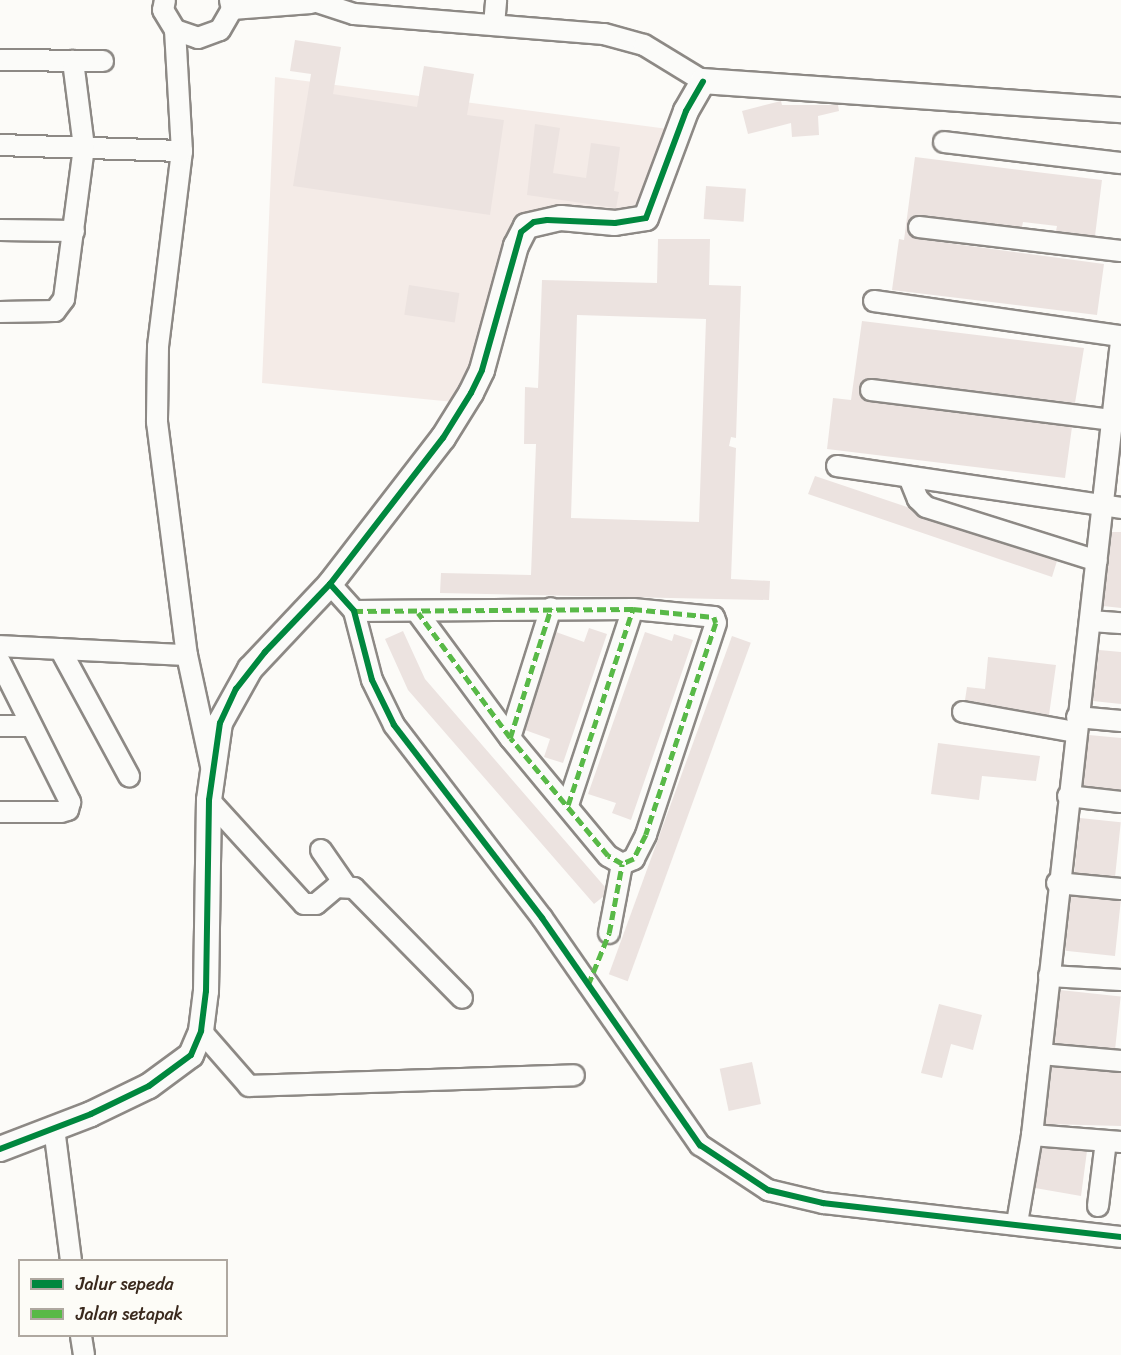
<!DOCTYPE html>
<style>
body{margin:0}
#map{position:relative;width:1121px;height:1355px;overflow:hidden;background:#fcfbf8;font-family:Sriracha,sans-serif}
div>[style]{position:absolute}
.built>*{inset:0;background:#f4ebe7}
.building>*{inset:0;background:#ece3e0;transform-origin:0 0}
.roads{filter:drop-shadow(2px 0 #8d8985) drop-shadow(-2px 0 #8d8985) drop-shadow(0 2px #8d8985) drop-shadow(0 -2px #8d8985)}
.minor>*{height:20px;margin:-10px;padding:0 10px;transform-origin:10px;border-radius:10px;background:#fbfbf9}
.tertiary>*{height:24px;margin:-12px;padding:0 12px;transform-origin:12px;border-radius:12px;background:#fbfbf9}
.quiet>*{height:4.5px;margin-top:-2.25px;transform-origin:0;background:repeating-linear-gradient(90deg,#58b947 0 9px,transparent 0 13.5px)}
.cycleway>*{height:6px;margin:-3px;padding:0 3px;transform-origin:3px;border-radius:3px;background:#00873e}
span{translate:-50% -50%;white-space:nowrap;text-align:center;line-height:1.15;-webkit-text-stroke:4.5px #fdfcf7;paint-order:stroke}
.legend{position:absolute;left:18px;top:1259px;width:210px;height:78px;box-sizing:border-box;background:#fdfcf7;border:2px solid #afa8a0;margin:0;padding:8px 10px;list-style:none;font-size:18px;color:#3b2a1e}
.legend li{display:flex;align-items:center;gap:12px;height:30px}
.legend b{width:30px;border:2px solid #afa8a0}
</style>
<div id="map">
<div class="built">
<div style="clip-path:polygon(275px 77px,668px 129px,644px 216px,526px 223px,474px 404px,262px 383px)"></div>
</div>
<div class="building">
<div style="clip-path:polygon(295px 40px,341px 47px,333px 94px,417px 107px,424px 66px,474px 74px,467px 115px,504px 120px,490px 215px,293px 186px,311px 74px,290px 71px)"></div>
<div style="clip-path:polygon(781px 101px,782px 105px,838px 105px,839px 111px,818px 116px,819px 135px,792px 137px,791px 123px,748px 134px,742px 111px)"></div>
<div style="clip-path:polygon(535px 124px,560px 128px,553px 173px,586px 178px,591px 143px,620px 147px,614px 191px,619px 192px,616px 208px,527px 195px)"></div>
<div style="clip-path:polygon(915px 157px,1102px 180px,1095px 236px,1056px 231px,1057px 226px,1023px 222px,1022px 227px,920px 215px,910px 219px,907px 226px,911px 236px,918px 239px,1104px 264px,1097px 315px,892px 290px,899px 239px,904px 240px)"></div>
<div style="left:706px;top:186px;width:40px;height:33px;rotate:4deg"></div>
<div style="clip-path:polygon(evenodd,658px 239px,710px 239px,709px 285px,741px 286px,736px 438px,731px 437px,729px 446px,736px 448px,731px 579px,770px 581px,769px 600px,440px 593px,441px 573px,531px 575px,536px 444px,524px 444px,525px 387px,538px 388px,542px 280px,657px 283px,658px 239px,577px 315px,706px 319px,699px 522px,571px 518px,577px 315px)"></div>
<div style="left:409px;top:285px;width:51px;height:30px;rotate:9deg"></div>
<div style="clip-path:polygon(862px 321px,1084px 348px,1075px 403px,872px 378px,866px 379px,859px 388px,860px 395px,870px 402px,1072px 427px,1065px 478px,827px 449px,833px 398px,851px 400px)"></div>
<div style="clip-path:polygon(815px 476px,910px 508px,922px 518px,1057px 561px,1052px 577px,808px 494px)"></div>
<div style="clip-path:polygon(1112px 532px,1121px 532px,1121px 608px,1103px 606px)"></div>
<div style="clip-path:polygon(589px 628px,607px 634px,563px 763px,544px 757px,550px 739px,525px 730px,556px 632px,584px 642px)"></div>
<div style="clip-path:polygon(403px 631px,425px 679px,605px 887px,604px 896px,594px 904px,408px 690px,385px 639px)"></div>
<div style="clip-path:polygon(645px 632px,672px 641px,674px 634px,693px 640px,631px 820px,612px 813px,616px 803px,588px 794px)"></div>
<div style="left:732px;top:636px;width:20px;height:360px;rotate:20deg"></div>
<div style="clip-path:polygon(1099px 650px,1121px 652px,1121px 704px,1093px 701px)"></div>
<div style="clip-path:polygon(988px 657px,1056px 665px,1049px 715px,965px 700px,967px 687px,985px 689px)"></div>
<div style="clip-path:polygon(1089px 735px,1121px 738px,1121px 790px,1083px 786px)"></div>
<div style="clip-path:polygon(938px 743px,1040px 756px,1036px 781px,982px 776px,979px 800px,931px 794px)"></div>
<div style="left:1080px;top:818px;width:41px;height:55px;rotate:6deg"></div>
<div style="left:1071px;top:896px;width:50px;height:55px;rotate:6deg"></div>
<div style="left:1060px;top:990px;width:61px;height:53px;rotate:6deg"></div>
<div style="clip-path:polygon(939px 1004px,982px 1015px,973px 1050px,951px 1044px,942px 1078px,921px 1073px)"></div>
<div style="left:752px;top:1062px;width:43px;height:33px;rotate:78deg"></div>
<div style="clip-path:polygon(1052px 1067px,1121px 1073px,1121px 1126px,1045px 1124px)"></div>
<div style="clip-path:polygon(1042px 1148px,1087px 1151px,1081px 1196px,1035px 1188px)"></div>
</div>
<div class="roads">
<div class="minor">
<div style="left:165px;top:0;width:10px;rotate:101deg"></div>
<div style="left:163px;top:10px;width:23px;rotate:59deg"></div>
<div style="left:175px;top:30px;width:24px;rotate:19deg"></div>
<div style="left:198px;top:38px;width:23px;rotate:-20deg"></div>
<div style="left:220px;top:30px;width:24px;rotate:-60deg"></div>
<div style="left:232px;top:9px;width:9px;rotate:-103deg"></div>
<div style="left:311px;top:0;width:45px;rotate:18deg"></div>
<div style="left:354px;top:14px;width:251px;rotate:4.6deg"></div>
<div style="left:604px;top:34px;width:41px;rotate:15.4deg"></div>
<div style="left:644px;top:45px;width:69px;rotate:31.4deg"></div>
<div style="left:232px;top:9px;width:79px;rotate:-4.3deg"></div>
<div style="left:494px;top:25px;width:25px;rotate:-85deg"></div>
<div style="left:175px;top:30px;width:121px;rotate:86.7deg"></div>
<div style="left:182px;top:151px;width:197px;rotate:97deg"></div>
<div style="left:158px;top:347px;width:75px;rotate:90.8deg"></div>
<div style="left:157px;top:422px;width:235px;rotate:82.7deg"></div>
<div style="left:0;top:60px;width:103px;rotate:0.6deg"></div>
<div style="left:944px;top:142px;width:178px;rotate:6.8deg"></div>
<div style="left:0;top:145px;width:182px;rotate:1.9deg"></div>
<div style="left:919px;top:227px;width:203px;rotate:6.8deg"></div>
<div style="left:0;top:230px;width:74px;rotate:0.8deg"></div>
<div style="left:874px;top:301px;width:249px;rotate:8.1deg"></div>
<div style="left:0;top:312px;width:55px;rotate:-1deg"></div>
<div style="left:55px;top:311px;width:15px;rotate:-53deg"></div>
<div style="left:64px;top:299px;width:153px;rotate:-82.5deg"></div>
<div style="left:84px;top:147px;width:87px;rotate:-97.3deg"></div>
<div style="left:871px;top:390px;width:252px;rotate:7.1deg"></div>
<div style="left:837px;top:466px;width:287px;rotate:8.4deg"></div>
<div style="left:909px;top:477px;width:24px;rotate:68deg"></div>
<div style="left:918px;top:499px;width:11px;rotate:45deg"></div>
<div style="left:926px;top:507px;width:179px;rotate:17.5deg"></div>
<div style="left:330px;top:584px;width:36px;rotate:48deg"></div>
<div style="left:354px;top:611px;width:71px;rotate:75.4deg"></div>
<div style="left:372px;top:680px;width:50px;rotate:63.9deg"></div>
<div style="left:394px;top:725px;width:243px;rotate:52.5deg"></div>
<div style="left:542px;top:918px;width:277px;rotate:55.2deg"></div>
<div style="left:700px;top:1145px;width:82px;rotate:33.5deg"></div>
<div style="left:768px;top:1190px;width:57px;rotate:13.3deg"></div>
<div style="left:823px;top:1203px;width:300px;rotate:6.5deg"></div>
<div style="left:354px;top:611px;width:279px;rotate:-0.4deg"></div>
<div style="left:633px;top:609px;width:81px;rotate:5.6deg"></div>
<div style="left:714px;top:617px;width:6px;rotate:72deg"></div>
<div style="left:716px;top:623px;width:223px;rotate:108.3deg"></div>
<div style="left:646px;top:835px;width:27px;rotate:117deg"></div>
<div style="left:634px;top:859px;width:13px;rotate:157deg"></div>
<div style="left:622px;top:864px;width:16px;rotate:-150deg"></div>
<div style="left:608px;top:856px;width:153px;rotate:-129.7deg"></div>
<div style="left:510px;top:738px;width:155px;rotate:-126.4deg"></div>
<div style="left:1090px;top:621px;width:31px;rotate:4deg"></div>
<div style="left:0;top:646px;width:187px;rotate:2.8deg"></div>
<div style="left:187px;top:655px;width:114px;rotate:77.8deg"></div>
<div style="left:60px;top:649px;width:145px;rotate:61.5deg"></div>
<div style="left:0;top:662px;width:157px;rotate:63.4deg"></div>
<div style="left:70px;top:802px;width:8px;rotate:104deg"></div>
<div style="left:68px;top:810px;width:7px;rotate:164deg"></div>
<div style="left:61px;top:812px;width:61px;rotate:180deg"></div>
<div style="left:963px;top:712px;width:114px;rotate:10.1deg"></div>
<div style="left:1077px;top:717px;width:44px;rotate:5.2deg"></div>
<div style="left:0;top:726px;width:31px"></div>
<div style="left:510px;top:738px;width:136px;rotate:-72.5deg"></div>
<div style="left:1068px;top:796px;width:53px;rotate:6.5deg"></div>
<div style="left:209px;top:800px;width:141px;rotate:47.6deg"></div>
<div style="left:304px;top:904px;width:12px"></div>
<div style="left:316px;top:904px;width:26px;rotate:-40deg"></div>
<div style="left:336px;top:887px;width:18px;rotate:3deg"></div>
<div style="left:354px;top:888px;width:154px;rotate:45.5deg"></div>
<div style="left:568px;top:805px;width:206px;rotate:-71.7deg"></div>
<div style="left:321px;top:850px;width:44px;rotate:55.2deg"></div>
<div style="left:1057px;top:883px;width:64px;rotate:5.4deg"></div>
<div style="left:609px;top:933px;width:70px;rotate:-79.3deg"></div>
<div style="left:1049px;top:976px;width:72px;rotate:3.2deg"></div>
<div style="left:201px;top:1031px;width:73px;rotate:48.9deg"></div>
<div style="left:249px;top:1086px;width:325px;rotate:-1.9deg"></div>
<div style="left:1041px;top:1054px;width:80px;rotate:5deg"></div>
<div style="left:54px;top:1128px;width:133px;rotate:82.7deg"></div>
<div style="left:1032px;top:1135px;width:89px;rotate:4.5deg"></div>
<div style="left:1098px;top:1206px;width:65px;rotate:-83deg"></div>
<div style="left:1017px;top:1223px;width:89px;rotate:-80.3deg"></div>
<div style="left:1032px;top:1135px;width:798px;rotate:-83.6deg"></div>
<div style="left:81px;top:1336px;width:19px;rotate:81deg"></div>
</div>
<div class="tertiary">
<div style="left:0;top:1149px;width:97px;rotate:-21deg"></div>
<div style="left:91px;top:1114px;width:64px;rotate:-25.8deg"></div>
<div style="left:149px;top:1086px;width:52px;rotate:-36.4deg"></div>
<div style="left:191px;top:1055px;width:26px;rotate:-67deg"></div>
<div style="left:201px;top:1031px;width:40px;rotate:-82.9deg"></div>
<div style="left:206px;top:991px;width:191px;rotate:-89.1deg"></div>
<div style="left:209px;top:800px;width:78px;rotate:-81.9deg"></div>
<div style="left:220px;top:723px;width:62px;rotate:-60.9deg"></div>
<div style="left:250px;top:669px;width:117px;rotate:-46.7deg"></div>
<div style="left:330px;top:584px;width:185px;rotate:-52.3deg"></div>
<div style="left:443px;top:438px;width:53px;rotate:-58.1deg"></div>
<div style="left:471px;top:393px;width:25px;rotate:-64deg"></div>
<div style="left:482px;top:370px;width:129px;rotate:-74.7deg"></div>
<div style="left:516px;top:246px;width:22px;rotate:-63deg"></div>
<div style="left:526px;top:226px;width:36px;rotate:-13deg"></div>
<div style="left:561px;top:218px;width:54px;rotate:5.3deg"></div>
<div style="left:615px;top:223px;width:31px;rotate:-9deg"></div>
<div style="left:646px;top:218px;width:114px;rotate:-69.5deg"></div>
<div style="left:686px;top:111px;width:34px;rotate:-60deg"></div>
<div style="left:703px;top:81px;width:419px;rotate:4deg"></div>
</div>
</div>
<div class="quiet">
<div style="left:354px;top:611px;width:279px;rotate:-0.4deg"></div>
<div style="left:633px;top:609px;width:81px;rotate:5.6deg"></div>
<div style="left:714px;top:617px;width:6px;rotate:72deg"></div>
<div style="left:716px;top:623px;width:223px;rotate:108.3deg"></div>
<div style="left:646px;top:835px;width:27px;rotate:117deg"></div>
<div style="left:634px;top:859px;width:13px;rotate:157deg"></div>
<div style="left:622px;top:864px;width:16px;rotate:-150deg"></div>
<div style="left:608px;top:856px;width:153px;rotate:-129.7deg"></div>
<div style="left:510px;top:738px;width:155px;rotate:-126.4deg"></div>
<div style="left:510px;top:738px;width:136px;rotate:-72.5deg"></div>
<div style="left:568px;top:805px;width:206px;rotate:-71.7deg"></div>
<div style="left:588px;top:985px;width:56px;rotate:-68deg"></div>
<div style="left:609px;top:933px;width:70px;rotate:-79.3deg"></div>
</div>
<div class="cycleway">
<div style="left:330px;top:584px;width:36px;rotate:48deg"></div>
<div style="left:354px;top:611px;width:71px;rotate:75.4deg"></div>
<div style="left:372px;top:680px;width:50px;rotate:63.9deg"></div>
<div style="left:394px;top:725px;width:243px;rotate:52.5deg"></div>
<div style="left:542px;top:918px;width:277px;rotate:55.2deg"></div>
<div style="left:700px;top:1145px;width:82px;rotate:33.5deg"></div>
<div style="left:768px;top:1190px;width:57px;rotate:13.3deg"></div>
<div style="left:823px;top:1203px;width:300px;rotate:6.5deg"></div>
<div style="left:0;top:1149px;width:97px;rotate:-21deg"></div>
<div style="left:91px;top:1114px;width:64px;rotate:-25.8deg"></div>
<div style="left:149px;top:1086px;width:52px;rotate:-36.4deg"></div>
<div style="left:191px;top:1055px;width:26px;rotate:-67deg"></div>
<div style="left:201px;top:1031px;width:40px;rotate:-82.9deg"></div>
<div style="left:206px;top:991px;width:191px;rotate:-89.1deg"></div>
<div style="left:209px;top:800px;width:78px;rotate:-81.9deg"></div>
<div style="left:220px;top:723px;width:38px;rotate:-65deg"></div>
<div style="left:236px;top:689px;width:47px;rotate:-51.9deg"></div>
<div style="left:265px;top:652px;width:94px;rotate:-46.3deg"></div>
<div style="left:330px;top:584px;width:185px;rotate:-52.3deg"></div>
<div style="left:443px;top:438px;width:53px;rotate:-58.1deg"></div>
<div style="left:471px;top:393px;width:25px;rotate:-64deg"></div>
<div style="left:482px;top:370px;width:143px;rotate:-74.2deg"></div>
<div style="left:521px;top:232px;width:16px;rotate:-38deg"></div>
<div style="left:534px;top:222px;width:13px;rotate:-9deg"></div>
<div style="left:547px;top:220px;width:68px;rotate:2.5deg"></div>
<div style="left:615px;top:223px;width:31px;rotate:-9deg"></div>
<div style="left:646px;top:218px;width:114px;rotate:-69.5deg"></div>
<div style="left:686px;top:111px;width:34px;rotate:-60deg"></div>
</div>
<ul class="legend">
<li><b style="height:8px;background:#00873e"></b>Jalur sepeda</li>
<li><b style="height:8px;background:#58b947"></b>Jalan setapak</li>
</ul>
</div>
